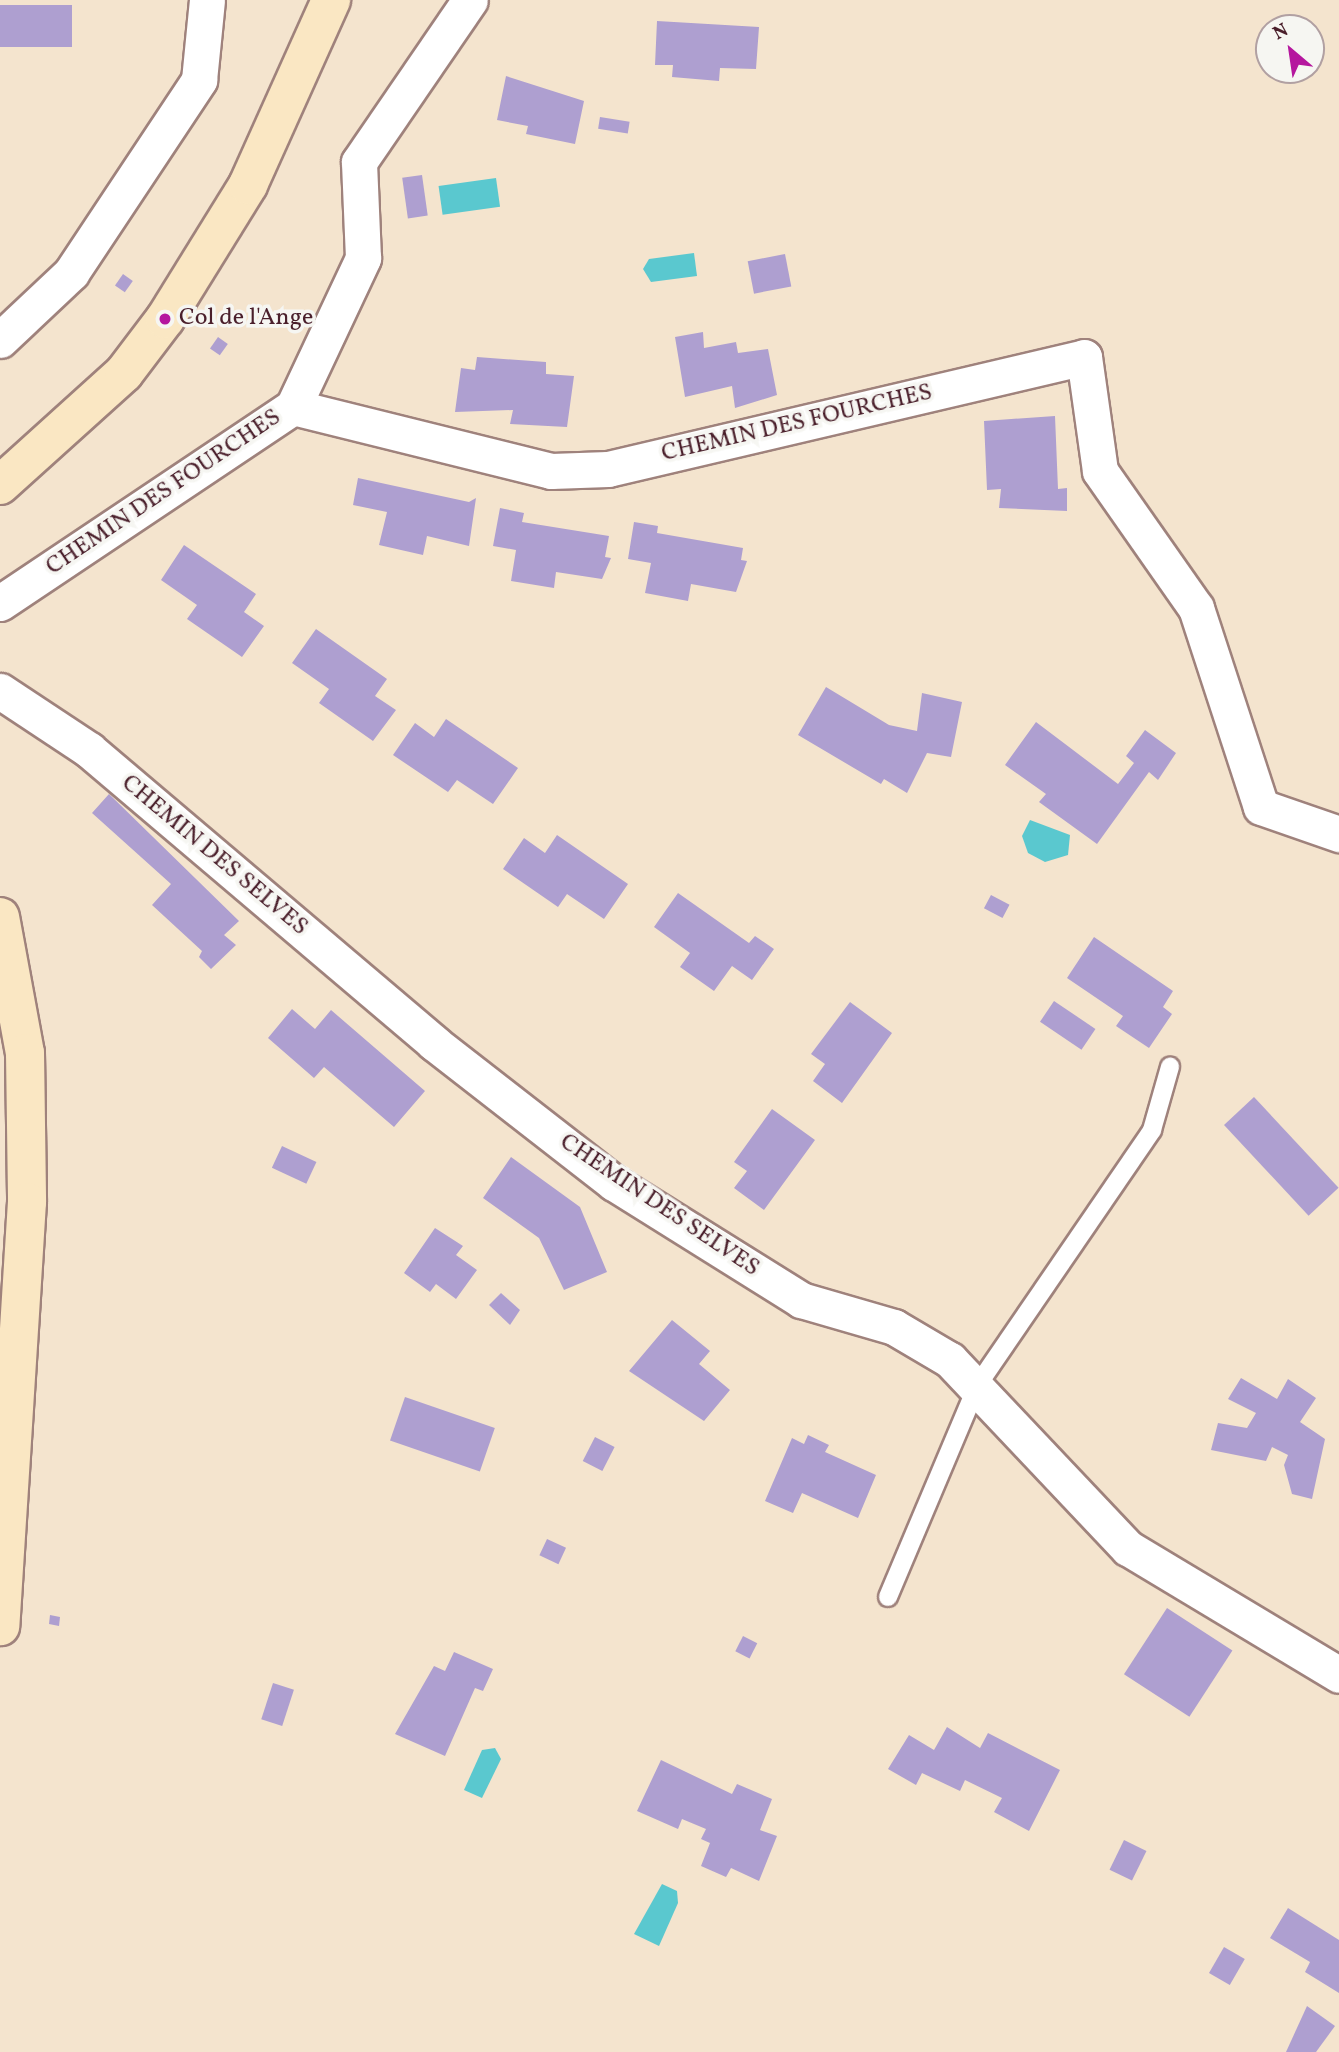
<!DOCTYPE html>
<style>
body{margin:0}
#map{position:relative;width:1339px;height:2052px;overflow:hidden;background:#f4e4ce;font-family:Vollkorn,serif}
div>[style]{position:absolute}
.water>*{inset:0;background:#5ac8cf;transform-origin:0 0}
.building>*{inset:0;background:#ae9fd0;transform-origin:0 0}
.roads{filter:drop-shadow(2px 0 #9f827c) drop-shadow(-2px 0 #9f827c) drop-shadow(0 2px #9f827c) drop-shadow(0 -2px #9f827c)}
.lane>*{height:18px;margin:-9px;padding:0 9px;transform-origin:9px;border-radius:9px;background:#fff}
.street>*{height:35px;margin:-17.5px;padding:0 17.5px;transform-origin:17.5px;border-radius:17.5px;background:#fff}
.secondary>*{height:38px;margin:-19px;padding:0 19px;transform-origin:19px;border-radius:19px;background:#fae7c3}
.dots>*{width:19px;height:19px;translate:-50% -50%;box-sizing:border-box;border:4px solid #f6f6f2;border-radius:50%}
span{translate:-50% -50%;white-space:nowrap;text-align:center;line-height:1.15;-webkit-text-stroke:7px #f6f6f2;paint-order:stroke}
.poi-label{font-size:24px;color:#4a1f2b}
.left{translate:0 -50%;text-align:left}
.street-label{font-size:24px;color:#4a1f2b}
.north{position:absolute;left:1255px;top:14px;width:70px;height:70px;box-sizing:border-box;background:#f6f6f2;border:2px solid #b1a0a2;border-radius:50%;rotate:331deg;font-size:19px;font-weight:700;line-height:28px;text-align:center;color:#4a1f2b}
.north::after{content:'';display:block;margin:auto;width:24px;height:32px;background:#b5179e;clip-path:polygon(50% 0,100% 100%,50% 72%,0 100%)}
</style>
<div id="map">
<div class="water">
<div style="left:496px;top:178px;width:29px;height:58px;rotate:82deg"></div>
<div style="clip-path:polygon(694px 253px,697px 276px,651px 282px,643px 269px,649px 259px)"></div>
<div style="clip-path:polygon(1030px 820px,1070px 835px,1068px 855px,1045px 862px,1028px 853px,1022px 836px)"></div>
<div style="clip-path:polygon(495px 1748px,501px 1759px,482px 1798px,464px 1790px,482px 1750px)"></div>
<div style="clip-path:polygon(662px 1884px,677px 1891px,678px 1903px,659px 1946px,634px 1934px)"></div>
</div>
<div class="building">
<div style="left:72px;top:5px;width:42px;height:72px;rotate:90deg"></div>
<div style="clip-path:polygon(657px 21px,759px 27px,756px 69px,720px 68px,719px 81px,672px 77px,673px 65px,655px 65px)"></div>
<div style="clip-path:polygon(506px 76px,584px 101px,575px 144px,526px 134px,528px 126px,497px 120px)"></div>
<div style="left:600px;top:117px;width:30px;height:12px;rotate:9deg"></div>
<div style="left:422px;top:175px;width:41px;height:20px;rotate:82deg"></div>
<div style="left:785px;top:254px;width:33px;height:38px;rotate:79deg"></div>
<div style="left:123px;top:274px;width:12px;height:14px;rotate:35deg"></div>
<div style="clip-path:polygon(703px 332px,704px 348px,736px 342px,738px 353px,768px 349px,777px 395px,735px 408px,732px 386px,685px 397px,675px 337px)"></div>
<div style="left:218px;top:337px;width:12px;height:14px;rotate:35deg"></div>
<div style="clip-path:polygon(477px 357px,546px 362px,546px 374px,574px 376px,567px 427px,510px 424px,513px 410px,455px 412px,461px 368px,475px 370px)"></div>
<div style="clip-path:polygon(1055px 416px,1058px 489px,1067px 488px,1067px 511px,999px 508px,1001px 489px,987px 490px,984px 421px)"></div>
<div style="clip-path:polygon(358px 478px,469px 502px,476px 498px,469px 546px,427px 536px,423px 555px,379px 545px,387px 512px,353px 505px)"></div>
<div style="clip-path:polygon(500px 508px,524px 513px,522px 522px,609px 536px,605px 557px,611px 558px,602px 579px,556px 572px,554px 588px,511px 581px,516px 550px,493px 546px)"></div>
<div style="clip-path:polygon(634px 522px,658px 526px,657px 533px,743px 548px,741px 560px,747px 561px,736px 592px,691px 584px,688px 601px,645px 593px,651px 563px,628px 559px)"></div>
<div style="clip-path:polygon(184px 545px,256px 594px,244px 612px,264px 626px,242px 657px,187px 619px,197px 605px,161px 580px)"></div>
<div style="clip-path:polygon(316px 629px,387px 679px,375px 696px,396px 710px,373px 741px,319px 703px,329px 689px,292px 663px)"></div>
<div style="clip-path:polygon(826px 687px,889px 725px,917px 731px,922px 693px,962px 702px,951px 757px,927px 753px,907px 793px,884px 779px,881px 784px,798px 735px)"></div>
<div style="clip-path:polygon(446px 719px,518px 768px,493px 804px,457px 780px,448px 792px,393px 755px,415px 723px,434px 737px)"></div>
<div style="clip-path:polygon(1036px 722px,1118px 784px,1134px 763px,1126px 756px,1145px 730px,1176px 753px,1158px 780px,1149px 772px,1097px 844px,1039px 802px,1046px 794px,1005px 765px)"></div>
<div style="clip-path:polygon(109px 794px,239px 921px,224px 935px,236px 945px,211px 969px,199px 957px,202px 951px,152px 905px,171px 884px,92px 813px)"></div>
<div style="clip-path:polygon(557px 835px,628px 884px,604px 919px,567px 894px,558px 907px,503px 869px,524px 838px,545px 853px)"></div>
<div style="clip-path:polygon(678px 893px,749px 943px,755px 936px,774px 949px,752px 980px,732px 966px,714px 991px,680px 967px,690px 953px,654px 927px)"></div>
<div style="left:991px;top:895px;width:21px;height:15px;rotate:28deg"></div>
<div style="clip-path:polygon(1094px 937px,1173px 991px,1163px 1007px,1172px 1014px,1149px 1048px,1116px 1026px,1123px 1016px,1067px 978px)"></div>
<div style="left:1054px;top:1001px;width:50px;height:25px;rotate:34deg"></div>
<div style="clip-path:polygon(850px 1002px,892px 1033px,842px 1103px,813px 1081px,825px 1064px,811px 1054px)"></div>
<div style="clip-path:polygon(292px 1009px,315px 1029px,331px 1010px,425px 1091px,394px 1127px,324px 1067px,314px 1078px,268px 1038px)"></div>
<div style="left:1254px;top:1097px;width:124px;height:41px;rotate:47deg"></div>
<div style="clip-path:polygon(772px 1109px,815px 1140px,764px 1210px,734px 1188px,747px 1171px,734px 1162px)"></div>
<div style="left:282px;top:1146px;width:38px;height:24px;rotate:25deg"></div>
<div style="clip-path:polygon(511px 1157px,580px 1207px,607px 1272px,564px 1290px,539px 1238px,483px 1198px)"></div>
<div style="clip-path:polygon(435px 1228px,463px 1246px,456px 1255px,477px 1270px,456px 1299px,436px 1284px,430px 1292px,404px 1273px)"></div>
<div style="clip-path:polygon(501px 1293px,520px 1310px,510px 1325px,489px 1305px)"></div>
<div style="clip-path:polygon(672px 1320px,710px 1351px,699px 1364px,730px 1390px,704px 1421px,629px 1371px)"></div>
<div style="clip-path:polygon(1241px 1378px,1277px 1399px,1288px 1379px,1316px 1398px,1300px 1422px,1325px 1439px,1312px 1499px,1292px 1494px,1284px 1465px,1288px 1455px,1272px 1447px,1266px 1461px,1211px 1450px,1218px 1423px,1247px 1428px,1256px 1413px,1228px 1399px)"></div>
<div style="left:405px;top:1397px;width:95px;height:46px;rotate:19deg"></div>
<div style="clip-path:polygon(808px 1435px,829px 1445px,825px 1452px,876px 1475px,858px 1518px,802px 1493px,793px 1513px,765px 1501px,792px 1438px,804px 1444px)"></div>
<div style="left:595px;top:1437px;width:22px;height:27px;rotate:27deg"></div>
<div style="left:547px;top:1539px;width:21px;height:18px;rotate:25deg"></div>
<div style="left:1167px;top:1608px;width:78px;height:79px;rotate:33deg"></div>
<div style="clip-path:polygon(50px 1615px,60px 1617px,59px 1626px,49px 1624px)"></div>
<div style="left:743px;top:1636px;width:16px;height:17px;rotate:27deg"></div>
<div style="clip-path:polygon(454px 1652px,493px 1669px,483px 1691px,475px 1688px,445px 1756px,395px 1734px,434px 1666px,445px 1671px)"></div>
<div style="left:273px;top:1683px;width:22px;height:38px;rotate:18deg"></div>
<div style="clip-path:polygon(947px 1727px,980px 1748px,988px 1733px,1060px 1770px,1029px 1831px,994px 1812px,1002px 1798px,965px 1780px,960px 1791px,922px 1773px,916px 1785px,888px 1769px,909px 1735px,934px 1750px)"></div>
<div style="clip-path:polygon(661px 1760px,732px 1794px,737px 1784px,772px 1799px,760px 1830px,777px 1836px,759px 1881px,731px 1868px,726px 1877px,701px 1866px,710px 1843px,701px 1839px,706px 1829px,682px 1819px,678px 1829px,637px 1811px)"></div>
<div style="left:1124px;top:1840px;width:25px;height:33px;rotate:26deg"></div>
<div style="clip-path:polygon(1288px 1908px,1339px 1940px,1339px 1993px,1305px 1972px,1310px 1962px,1270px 1938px)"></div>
<div style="left:1224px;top:1947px;width:24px;height:30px;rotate:30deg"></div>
<div style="clip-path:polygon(1307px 2006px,1335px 2026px,1316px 2052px,1286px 2052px)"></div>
</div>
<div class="roads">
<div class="lane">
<div style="left:888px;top:1597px;width:229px;rotate:-67.1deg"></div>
<div style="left:977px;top:1386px;width:310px;rotate:-55.6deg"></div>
<div style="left:1152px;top:1130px;width:66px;rotate:-74.1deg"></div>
</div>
<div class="street">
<div style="left:0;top:340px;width:98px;rotate:-43.3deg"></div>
<div style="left:71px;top:273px;width:232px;rotate:-56.4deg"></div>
<div style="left:199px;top:80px;width:80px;rotate:-84.3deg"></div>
<div style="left:293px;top:407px;width:165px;rotate:-64.8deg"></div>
<div style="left:363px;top:258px;width:96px;rotate:-92.4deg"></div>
<div style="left:359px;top:162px;width:196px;rotate:-55.6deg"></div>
<div style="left:0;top:603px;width:353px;rotate:-33.8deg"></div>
<div style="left:293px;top:407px;width:266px;rotate:13.9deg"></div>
<div style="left:551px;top:471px;width:57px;rotate:-2deg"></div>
<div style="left:608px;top:469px;width:489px;rotate:-13.2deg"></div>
<div style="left:1084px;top:357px;width:115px;rotate:82deg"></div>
<div style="left:1100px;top:471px;width:167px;rotate:55deg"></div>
<div style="left:1196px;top:608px;width:209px;rotate:71.9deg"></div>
<div style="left:1261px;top:807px;width:83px;rotate:19.1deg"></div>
<div style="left:0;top:691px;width:107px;rotate:33.5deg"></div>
<div style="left:89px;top:750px;width:453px;rotate:40.3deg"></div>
<div style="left:434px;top:1043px;width:228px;rotate:37.9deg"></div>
<div style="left:614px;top:1183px;width:221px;rotate:32deg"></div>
<div style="left:801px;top:1300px;width:97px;rotate:16.2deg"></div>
<div style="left:894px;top:1327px;width:65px;rotate:30.5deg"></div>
<div style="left:950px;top:1360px;width:259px;rotate:46.6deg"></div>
<div style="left:1128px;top:1548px;width:246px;rotate:31deg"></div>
</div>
<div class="secondary">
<div style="left:0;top:485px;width:167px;rotate:-42.1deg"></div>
<div style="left:124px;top:373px;width:68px;rotate:-52.8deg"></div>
<div style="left:165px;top:319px;width:158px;rotate:-58.2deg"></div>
<div style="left:248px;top:185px;width:203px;rotate:-65.8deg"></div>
<div style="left:0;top:917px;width:138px;rotate:79.6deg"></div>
<div style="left:25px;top:1053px;width:149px;rotate:89.2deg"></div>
<div style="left:27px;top:1202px;width:425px;rotate:93.6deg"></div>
</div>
</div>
<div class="dots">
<div style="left:165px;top:319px;background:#b5179e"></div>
</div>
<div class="poi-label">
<span class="left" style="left:179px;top:319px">Col de l'Ange</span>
</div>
<div class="street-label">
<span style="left:797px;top:424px;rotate:-13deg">CHEMIN DES FOURCHES</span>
<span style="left:164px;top:493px;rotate:-34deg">CHEMIN DES FOURCHES</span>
<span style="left:214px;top:856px;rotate:40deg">CHEMIN DES SELVES</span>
<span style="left:659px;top:1206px;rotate:34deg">CHEMIN DES SELVES</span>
</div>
<div class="north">N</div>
</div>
